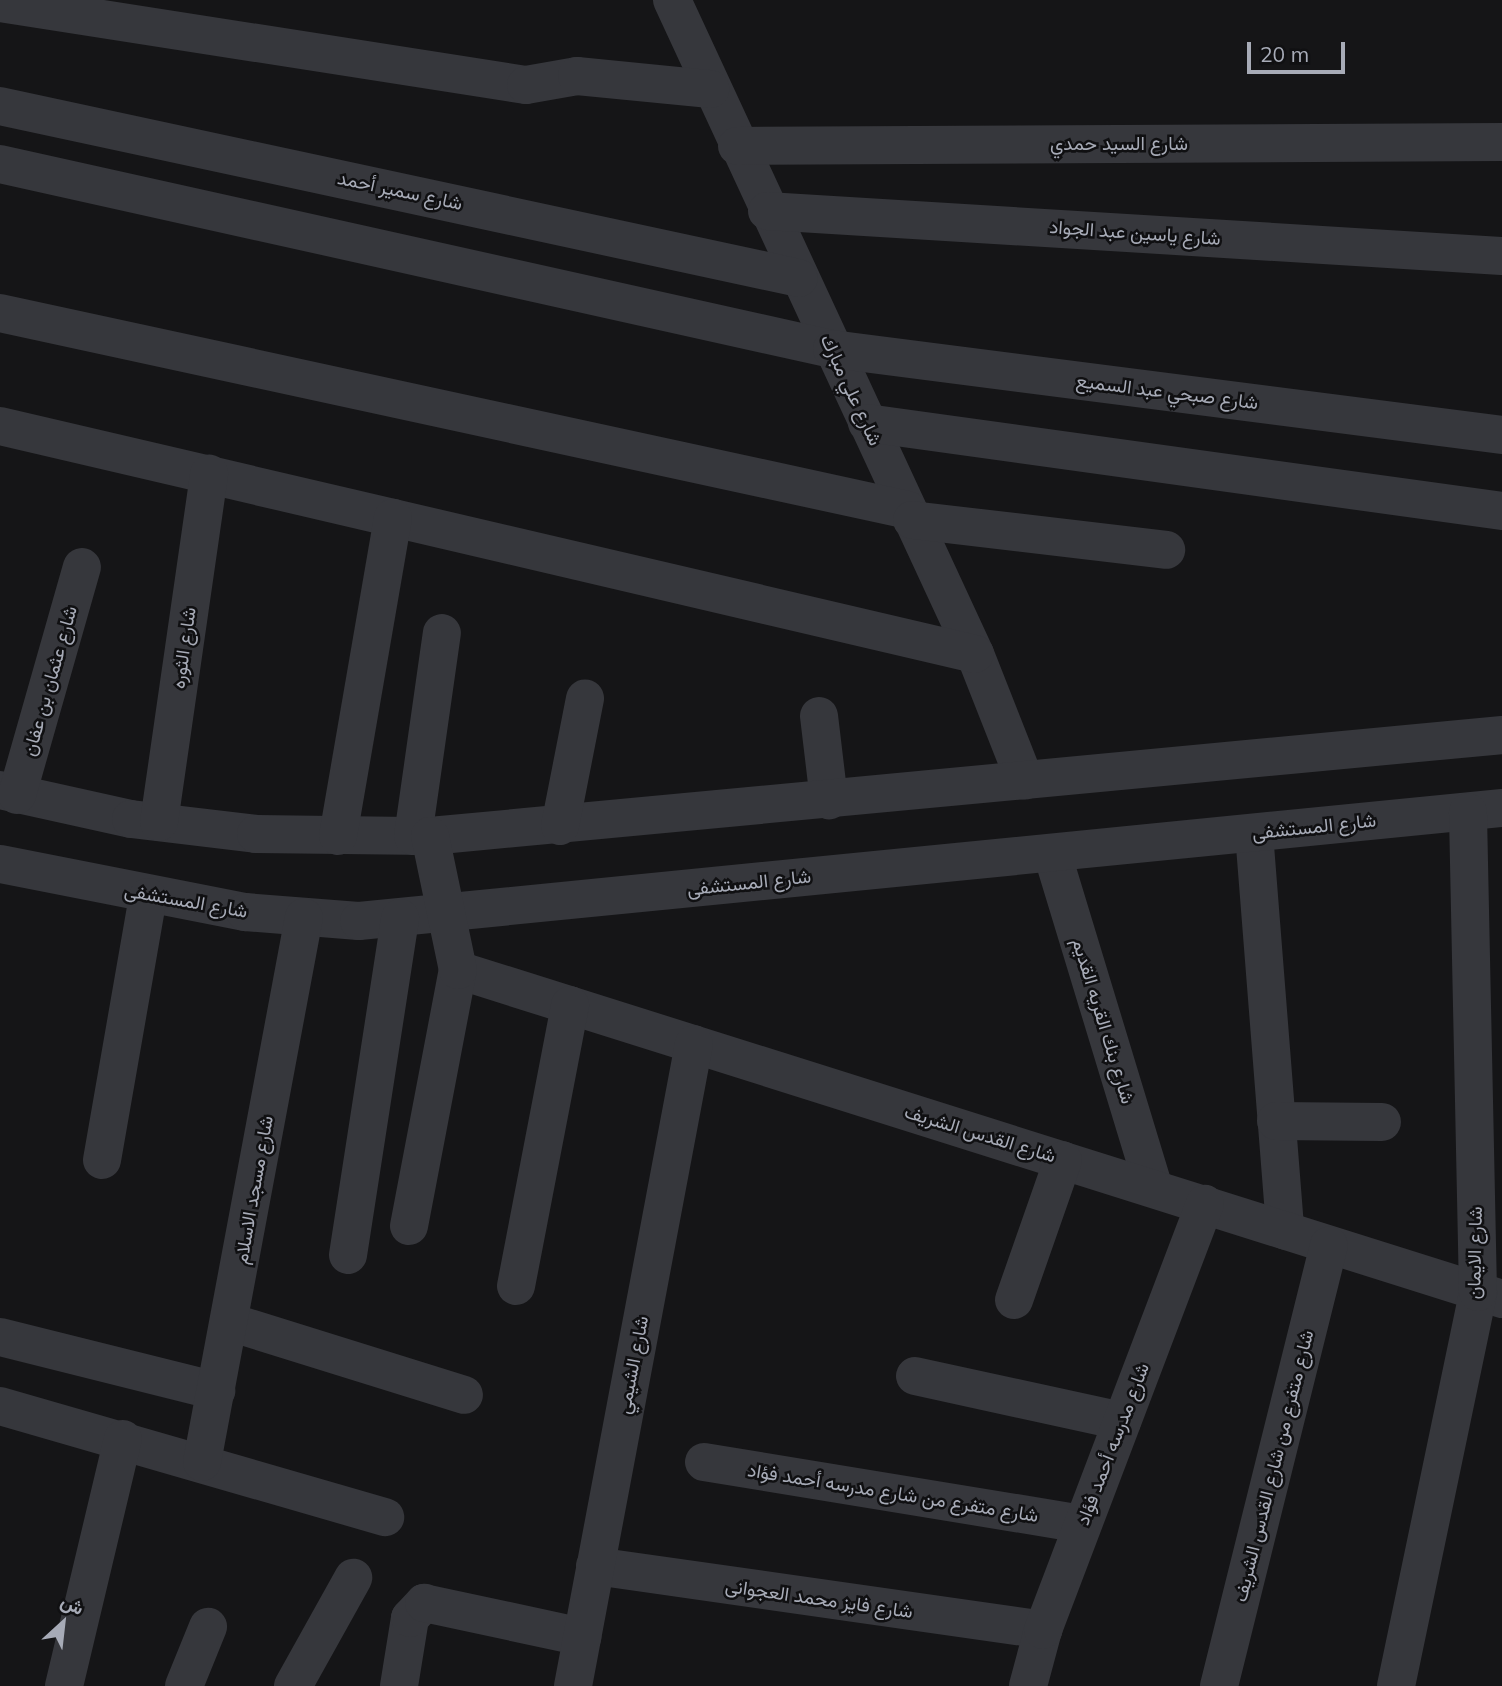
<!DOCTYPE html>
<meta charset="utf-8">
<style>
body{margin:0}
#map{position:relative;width:1502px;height:1686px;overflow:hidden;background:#151517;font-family:Mulish,Vazirmatn,sans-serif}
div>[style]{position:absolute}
.minor>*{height:38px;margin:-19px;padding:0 19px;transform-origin:19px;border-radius:19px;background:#36373c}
span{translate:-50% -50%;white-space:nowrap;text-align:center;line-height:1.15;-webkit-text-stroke:5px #101012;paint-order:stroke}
.street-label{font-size:19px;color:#a7abb7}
.north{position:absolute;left:28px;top:1588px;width:70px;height:70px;-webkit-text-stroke:5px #101012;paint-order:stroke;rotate:27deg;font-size:19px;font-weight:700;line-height:28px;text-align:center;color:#a7abb7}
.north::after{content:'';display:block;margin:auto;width:24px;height:32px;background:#a7abb7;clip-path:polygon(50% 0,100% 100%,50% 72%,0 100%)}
.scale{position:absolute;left:1247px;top:42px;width:98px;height:32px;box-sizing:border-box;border:4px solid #a7abb7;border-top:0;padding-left:9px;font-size:21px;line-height:24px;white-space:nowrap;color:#a7abb7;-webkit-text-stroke:5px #101012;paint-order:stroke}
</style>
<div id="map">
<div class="minor">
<div style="left:672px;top:0;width:721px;rotate:65.14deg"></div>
<div style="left:975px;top:654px;width:136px;rotate:68.5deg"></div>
<div style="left:0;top:3px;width:532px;rotate:8.86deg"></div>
<div style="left:526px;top:85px;width:52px;rotate:-10deg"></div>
<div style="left:577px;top:76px;width:134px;rotate:5.6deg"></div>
<div style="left:0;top:106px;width:817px;rotate:12.15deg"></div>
<div style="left:737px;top:146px;width:765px;rotate:-0.3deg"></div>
<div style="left:0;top:164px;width:852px;rotate:12.54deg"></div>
<div style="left:832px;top:349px;width:675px;rotate:7.31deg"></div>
<div style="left:767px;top:211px;width:736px;rotate:3.5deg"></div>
<div style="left:0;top:313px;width:929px;rotate:12.24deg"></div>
<div style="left:867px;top:423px;width:641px;rotate:7.89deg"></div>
<div style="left:0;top:426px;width:1001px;rotate:13.16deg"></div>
<div style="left:912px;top:520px;width:256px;rotate:6.7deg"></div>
<div style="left:819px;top:716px;width:85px;rotate:83.2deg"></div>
<div style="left:0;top:790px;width:134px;rotate:12.5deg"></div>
<div style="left:131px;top:819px;width:126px;rotate:6.8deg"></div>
<div style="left:256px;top:834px;width:174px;rotate:0.7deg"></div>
<div style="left:430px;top:836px;width:1077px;rotate:-5.38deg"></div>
<div style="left:17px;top:795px;width:237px;rotate:-74.1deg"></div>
<div style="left:159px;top:822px;width:352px;rotate:-81.8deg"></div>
<div style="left:560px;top:826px;width:130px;rotate:-78.9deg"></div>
<div style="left:1254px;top:833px;width:399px;rotate:85.5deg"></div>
<div style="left:338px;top:836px;width:323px;rotate:-80.2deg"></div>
<div style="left:413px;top:836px;width:205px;rotate:-81.9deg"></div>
<div style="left:1052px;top:853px;width:350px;rotate:73.1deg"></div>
<div style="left:0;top:864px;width:250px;rotate:11.1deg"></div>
<div style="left:245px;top:912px;width:114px;rotate:4.5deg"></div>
<div style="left:359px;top:921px;width:1149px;rotate:-5.65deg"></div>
<div style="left:458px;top:970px;width:1095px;rotate:17.49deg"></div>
<div style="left:1276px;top:1121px;width:106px;rotate:0.5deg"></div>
<div style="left:102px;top:1160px;width:267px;rotate:-80.1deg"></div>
<div style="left:409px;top:1226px;width:261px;rotate:-79.2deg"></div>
<div style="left:458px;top:970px;width:137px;rotate:-101.8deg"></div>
<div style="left:348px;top:1255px;width:341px;rotate:-81.2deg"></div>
<div style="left:516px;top:1286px;width:286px;rotate:-79.1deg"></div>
<div style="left:1014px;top:1300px;width:148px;rotate:-70.7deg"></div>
<div style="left:230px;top:1322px;width:245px;rotate:17.3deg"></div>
<div style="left:0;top:1337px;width:223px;rotate:14deg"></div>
<div style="left:915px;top:1376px;width:212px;rotate:12.3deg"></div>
<div style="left:0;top:1406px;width:401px;rotate:16.1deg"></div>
<div style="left:202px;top:1462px;width:554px;rotate:-79.4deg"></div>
<div style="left:704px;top:1462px;width:383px;rotate:9.3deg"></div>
<div style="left:595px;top:1566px;width:453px;rotate:8.1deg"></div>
<div style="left:64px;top:1686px;width:254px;rotate:-76.6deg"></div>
<div style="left:184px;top:1686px;width:64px;rotate:-67.9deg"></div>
<div style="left:293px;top:1686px;width:124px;rotate:-60.9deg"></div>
<div style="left:399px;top:1686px;width:69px;rotate:-80.8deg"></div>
<div style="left:410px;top:1618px;width:21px;rotate:-47deg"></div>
<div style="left:424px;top:1603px;width:162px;rotate:12.1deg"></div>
<div style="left:573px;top:1686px;width:653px;rotate:-79.33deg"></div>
<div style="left:1028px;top:1686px;width:58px;rotate:-75deg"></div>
<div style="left:1043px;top:1630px;width:456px;rotate:-69.2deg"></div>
<div style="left:1219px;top:1686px;width:454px;rotate:-76deg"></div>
<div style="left:1396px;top:1686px;width:402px;rotate:-78.2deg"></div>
<div style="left:1478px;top:1292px;width:480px;rotate:-91.2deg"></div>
</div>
<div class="street-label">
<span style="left:1119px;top:144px">شارع السيد حمدي</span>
<span style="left:400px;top:191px;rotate:12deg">شارع سمير أحمد</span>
<span style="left:1135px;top:233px;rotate:4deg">شارع ياسين عبد الجواد</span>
<span style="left:851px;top:390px;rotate:65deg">شارع علي مبارك</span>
<span style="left:1167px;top:392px;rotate:7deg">شارع صبحي عبد السميع</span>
<span style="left:184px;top:648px;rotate:-82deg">شارع الثوره</span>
<span style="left:50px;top:681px;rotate:-74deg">شارع عثمان بن عفان</span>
<span style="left:1314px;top:827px;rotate:-6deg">شارع المستشفى</span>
<span style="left:749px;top:883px;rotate:-6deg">شارع المستشفى</span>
<span style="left:186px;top:901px;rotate:10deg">شارع المستشفى</span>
<span style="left:1103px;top:1021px;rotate:73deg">شارع بنك القريه القديم</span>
<span style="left:980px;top:1134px;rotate:17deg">شارع القدس الشريف</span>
<span style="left:254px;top:1190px;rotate:-80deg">شارع مسجد الاسلام</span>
<span style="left:1475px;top:1253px;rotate:-89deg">شارع الايمان</span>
<span style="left:633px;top:1365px;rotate:-79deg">شارع الشيمي</span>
<span style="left:1113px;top:1444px;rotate:-69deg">شارع مدرسه أحمد فؤاد</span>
<span style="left:1274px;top:1466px;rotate:-76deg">شارع متفرع من شارع القدس الشريف</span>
<span style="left:893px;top:1493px;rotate:9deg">شارع متفرع من شارع مدرسه أحمد فؤاد</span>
<span style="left:819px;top:1599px;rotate:8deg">شارع فايز محمد العجوانى</span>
</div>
<div class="north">ش</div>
<div class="scale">20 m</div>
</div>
